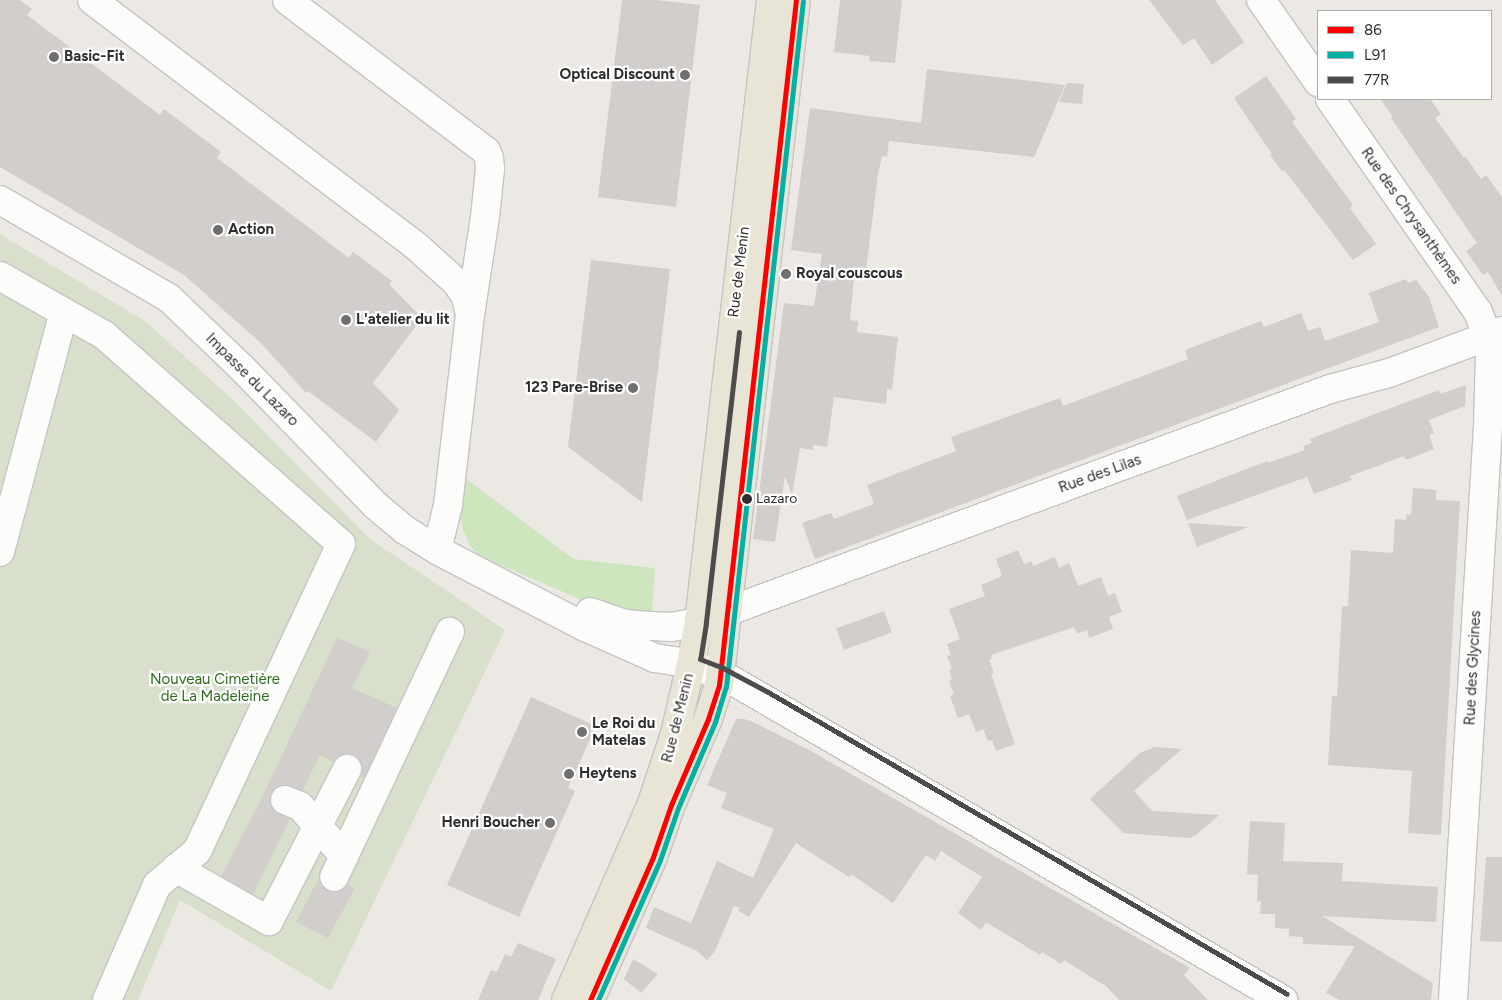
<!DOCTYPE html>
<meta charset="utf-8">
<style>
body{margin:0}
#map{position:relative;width:1502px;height:1000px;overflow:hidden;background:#ece8e4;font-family:Figtree,sans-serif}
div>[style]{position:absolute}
.green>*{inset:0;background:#cee6be}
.cemetery>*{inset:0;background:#d8e0cc}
.building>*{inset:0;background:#d1cecb;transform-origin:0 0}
.roads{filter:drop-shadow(1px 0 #c5c4c5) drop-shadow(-1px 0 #c5c4c5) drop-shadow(0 1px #c5c4c5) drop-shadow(0 -1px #c5c4c5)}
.minor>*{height:28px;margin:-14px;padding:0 14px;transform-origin:14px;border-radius:14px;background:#fcfcfb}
.major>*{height:28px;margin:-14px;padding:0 14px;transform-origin:14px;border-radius:14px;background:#e8e4d6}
.bus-1>*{height:5px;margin:-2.5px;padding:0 2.5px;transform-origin:2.5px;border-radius:2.5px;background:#fe0000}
.bus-2>*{height:5px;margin:-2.5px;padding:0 2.5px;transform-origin:2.5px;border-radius:2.5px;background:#02b1a4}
.bus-3>*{height:5px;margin:-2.5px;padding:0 2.5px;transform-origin:2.5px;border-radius:2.5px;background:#4c4c4c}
.dots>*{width:14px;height:14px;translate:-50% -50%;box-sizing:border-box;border:2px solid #fff;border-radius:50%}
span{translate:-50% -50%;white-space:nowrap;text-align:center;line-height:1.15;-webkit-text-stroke:4.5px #fff;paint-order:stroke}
.bus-label{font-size:14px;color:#2e2e2e}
.left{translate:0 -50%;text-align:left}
.poi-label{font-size:15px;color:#2e2e2e;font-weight:700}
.right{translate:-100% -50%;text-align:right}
.street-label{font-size:15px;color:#2e2e2e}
.park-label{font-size:15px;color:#2c6e1b}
.legend{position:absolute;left:1317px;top:10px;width:175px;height:90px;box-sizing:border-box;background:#fff;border:1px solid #ababab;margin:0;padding:6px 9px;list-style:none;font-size:15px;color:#2e2e2e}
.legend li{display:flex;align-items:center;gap:10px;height:25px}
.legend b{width:25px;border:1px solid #ababab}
</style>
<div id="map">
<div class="green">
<div style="clip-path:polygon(466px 479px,574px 559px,655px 568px,652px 615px,612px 613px,480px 556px,470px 546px,462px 527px,460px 513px)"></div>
</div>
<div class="cemetery">
<div style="clip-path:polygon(0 234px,145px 321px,230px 397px,370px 539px,505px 630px,331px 991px,180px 900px,138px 1000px,0 1000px)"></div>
</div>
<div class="building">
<div style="clip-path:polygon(0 0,20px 0,32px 9px,27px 15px,160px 115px,164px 109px,221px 152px,217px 158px,349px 258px,353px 252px,392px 281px,389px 284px,422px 318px,373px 383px,399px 410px,376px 442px,308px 391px,306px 393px,262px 344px,184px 275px,0 167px)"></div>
<div style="clip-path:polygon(622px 0,656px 0,700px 5px,676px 207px,598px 197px)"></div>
<div style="clip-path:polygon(840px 0,902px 0,895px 63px,869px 61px,870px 56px,834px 52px)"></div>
<div style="clip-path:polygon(1149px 0,1215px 0,1244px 42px,1212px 65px,1194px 38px,1183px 45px)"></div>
<div style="clip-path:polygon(927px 69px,1065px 85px,1034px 157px,889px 141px,887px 157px,882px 156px,878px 174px,865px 279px,854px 278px,850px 320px,858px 321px,857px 332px,898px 337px,892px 390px,887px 389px,886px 404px,834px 397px,827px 447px,813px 445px,813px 450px,800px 448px,792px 495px,785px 476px,775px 542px,753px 539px,784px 303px,814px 306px,822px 254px,791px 250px,810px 108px,921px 123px)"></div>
<div style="clip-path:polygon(1266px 76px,1296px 119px,1292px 122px,1353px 205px,1350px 208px,1376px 244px,1353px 260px,1292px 180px,1284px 170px,1282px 171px,1270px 155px,1272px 154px,1234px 98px)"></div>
<div style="clip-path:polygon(1067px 83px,1084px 84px,1082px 104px,1059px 102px)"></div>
<div style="clip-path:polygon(1380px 99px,1430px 99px,1441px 114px,1435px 118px,1464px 158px,1466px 157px,1481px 179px,1486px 175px,1502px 197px,1502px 296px,1488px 272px,1483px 275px,1466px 251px,1477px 243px,1391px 118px,1393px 117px)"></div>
<div style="clip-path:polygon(591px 260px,670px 269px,642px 502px,568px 447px)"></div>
<div style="clip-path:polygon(1406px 279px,1408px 283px,1416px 280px,1429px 297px,1439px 327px,815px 559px,802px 523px,831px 513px,834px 519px,874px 504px,867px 485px,956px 451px,951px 437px,1060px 398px,1063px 406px,1188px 359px,1185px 350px,1261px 321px,1264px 327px,1301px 313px,1308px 331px,1320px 327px,1325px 341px,1379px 322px,1369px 293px)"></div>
<div style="clip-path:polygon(1466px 385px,1465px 406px,1429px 420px,1434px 433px,1429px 435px,1434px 449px,1406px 460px,1404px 456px,1350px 476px,1352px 480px,1314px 494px,1307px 477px,1187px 520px,1177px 496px,1267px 461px,1268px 463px,1305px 450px,1303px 446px,1312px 443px,1310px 439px,1391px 408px,1439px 390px,1440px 394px)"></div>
<div style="clip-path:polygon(1413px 488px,1436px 490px,1436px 500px,1460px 501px,1441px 835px,1408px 833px,1412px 771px,1328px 765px,1332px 696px,1337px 696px,1342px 606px,1348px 606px,1351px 550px,1393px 553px,1395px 519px,1406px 520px,1407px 514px,1411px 515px)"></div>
<div style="clip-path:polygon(1188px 523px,1248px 527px,1197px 547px)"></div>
<div style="clip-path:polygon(1018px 550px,1024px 564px,1032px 561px,1033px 566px,1055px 557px,1059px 568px,1069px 563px,1078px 586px,1101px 577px,1108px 596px,1115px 593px,1122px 612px,1109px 617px,1113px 629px,1089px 638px,1087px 630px,1077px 634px,1074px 627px,991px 655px,992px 659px,989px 660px,994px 673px,991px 674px,1015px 744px,996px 751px,992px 740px,988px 741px,983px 729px,976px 732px,969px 714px,958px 718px,950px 696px,954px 694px,949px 681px,952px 679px,949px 670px,952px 668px,947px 656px,951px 655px,947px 644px,960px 639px,949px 609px,985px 596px,981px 585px,1002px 576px,996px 559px)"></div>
<div style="left:884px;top:611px;width:23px;height:51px;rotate:70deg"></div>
<div style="clip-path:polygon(337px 638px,370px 652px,352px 688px,397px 708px,364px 778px,361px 776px,363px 769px,360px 761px,355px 755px,346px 753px,338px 756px,333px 762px,320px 755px,303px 790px,283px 785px,275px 788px,270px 795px,270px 802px,272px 809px,290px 819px,253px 894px,221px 876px,260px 802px)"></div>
<div style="clip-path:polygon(531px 697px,596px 726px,568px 788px,575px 791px,519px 917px,447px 885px)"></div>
<div style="clip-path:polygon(736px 719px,744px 719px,753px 722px,809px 750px,1190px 968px,1184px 975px,1208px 1000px,1119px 1000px,1107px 987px,1064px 960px,1061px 964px,1042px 952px,1040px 955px,986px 922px,981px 930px,958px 913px,982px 877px,941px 851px,935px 861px,926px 855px,893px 903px,851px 874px,849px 877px,796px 843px,749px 917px,738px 911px,740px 908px,734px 906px,715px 951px,707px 960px,697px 951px,646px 928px,654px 907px,691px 923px,717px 861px,753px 878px,774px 829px,721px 808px,727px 793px,707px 785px)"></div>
<div style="clip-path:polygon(1155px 747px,1182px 749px,1134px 791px,1152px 811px,1219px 815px,1195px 836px,1189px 838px,1123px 833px,1090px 799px,1140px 753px)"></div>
<div style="clip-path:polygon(1250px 821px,1285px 823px,1283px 861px,1343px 863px,1342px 881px,1438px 887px,1436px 922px,1322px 916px,1433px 983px,1431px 1000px,1339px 1000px,1326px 993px,1355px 946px,1303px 944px,1303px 937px,1289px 936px,1289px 929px,1275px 928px,1275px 914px,1260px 914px,1261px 902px,1257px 901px,1258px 875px,1247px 874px)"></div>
<div style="clip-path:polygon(1486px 857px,1502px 857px,1502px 942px,1480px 941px)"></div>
<div style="clip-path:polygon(319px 878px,321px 886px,328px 891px,336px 892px,342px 890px,348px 884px,355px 888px,328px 938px,296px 922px)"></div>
<div style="clip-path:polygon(518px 943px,556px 959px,538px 1000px,478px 1000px,491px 970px,497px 972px,505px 954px,511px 957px)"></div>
<div style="clip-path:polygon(633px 959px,658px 974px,641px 993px,624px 979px)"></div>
</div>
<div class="roads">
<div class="minor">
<div style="left:92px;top:0;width:405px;rotate:37.2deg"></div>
<div style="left:415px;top:245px;width:55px;rotate:42.1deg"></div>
<div style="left:456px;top:282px;width:18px;rotate:56deg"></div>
<div style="left:466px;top:297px;width:18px;rotate:77deg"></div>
<div style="left:287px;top:0;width:250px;rotate:37.2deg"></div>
<div style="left:486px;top:151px;width:8px;rotate:67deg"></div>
<div style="left:489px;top:158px;width:11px;rotate:85deg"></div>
<div style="left:490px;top:169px;width:48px;rotate:95.9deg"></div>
<div style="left:485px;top:217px;width:99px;rotate:98.7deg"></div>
<div style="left:470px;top:315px;width:191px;rotate:96.6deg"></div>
<div style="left:448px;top:505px;width:46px;rotate:103.7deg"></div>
<div style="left:1261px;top:0;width:100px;rotate:55.2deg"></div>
<div style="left:1330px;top:99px;width:259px;rotate:55.2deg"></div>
<div style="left:1478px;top:312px;width:26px;rotate:69deg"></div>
<div style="left:1487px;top:336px;width:16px;rotate:79deg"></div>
<div style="left:1490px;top:352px;width:74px;rotate:91.5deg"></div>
<div style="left:1488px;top:426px;width:575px;rotate:93.49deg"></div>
<div style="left:0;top:200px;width:195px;rotate:30.1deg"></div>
<div style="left:169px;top:298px;width:98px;rotate:43.8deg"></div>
<div style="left:240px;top:366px;width:194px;rotate:45.8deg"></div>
<div style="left:375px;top:505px;width:39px;rotate:40deg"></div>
<div style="left:405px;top:530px;width:38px;rotate:32deg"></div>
<div style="left:437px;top:550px;width:167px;rotate:27.5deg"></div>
<div style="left:585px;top:627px;width:77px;rotate:23.9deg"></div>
<div style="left:655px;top:658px;width:36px;rotate:9deg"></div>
<div style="left:691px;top:664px;width:45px;rotate:22deg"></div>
<div style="left:733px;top:681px;width:636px;rotate:30.11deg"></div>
<div style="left:0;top:276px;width:120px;rotate:29.6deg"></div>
<div style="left:104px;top:335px;width:316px;rotate:41.4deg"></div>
<div style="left:341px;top:544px;width:339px;rotate:115.1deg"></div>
<div style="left:197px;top:851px;width:52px;rotate:139.6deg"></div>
<div style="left:157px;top:885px;width:125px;rotate:113.5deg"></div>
<div style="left:0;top:552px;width:248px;rotate:-75.1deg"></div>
<div style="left:590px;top:612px;width:34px;rotate:19deg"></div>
<div style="left:622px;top:623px;width:12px;rotate:9deg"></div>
<div style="left:634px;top:625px;width:37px;rotate:3deg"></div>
<div style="left:671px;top:627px;width:28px;rotate:-10deg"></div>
<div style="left:699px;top:622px;width:673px;rotate:-20.27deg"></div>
<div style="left:1330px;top:389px;width:61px;rotate:-15.2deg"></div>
<div style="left:1389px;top:373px;width:121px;rotate:-20.4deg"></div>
<div style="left:285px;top:800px;width:16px;rotate:22deg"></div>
<div style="left:300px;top:806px;width:67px;rotate:48.7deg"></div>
<div style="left:344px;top:856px;width:23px;rotate:115deg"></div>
<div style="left:344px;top:856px;width:248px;rotate:-64.7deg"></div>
<div style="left:176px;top:868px;width:107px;rotate:29.7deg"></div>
<div style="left:269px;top:921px;width:171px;rotate:-62.8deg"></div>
</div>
<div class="major">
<div style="left:566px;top:1000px;width:215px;rotate:-66.4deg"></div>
<div style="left:652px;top:803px;width:73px;rotate:-71.6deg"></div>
<div style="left:675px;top:734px;width:72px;rotate:-77.1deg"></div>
<div style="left:691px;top:664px;width:43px;rotate:-79.2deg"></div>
<div style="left:699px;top:622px;width:626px;rotate:-83.4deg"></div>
<div style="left:590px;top:1000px;width:156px;rotate:-66.2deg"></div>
<div style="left:653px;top:857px;width:55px;rotate:-70.9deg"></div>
<div style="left:671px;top:805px;width:94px;rotate:-66.7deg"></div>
<div style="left:708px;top:719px;width:36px;rotate:-72deg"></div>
<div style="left:719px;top:685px;width:689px;rotate:-83.59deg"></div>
</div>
</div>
<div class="bus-1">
<div style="left:590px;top:1000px;width:156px;rotate:-66.2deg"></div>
<div style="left:653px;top:857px;width:55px;rotate:-70.9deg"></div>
<div style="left:671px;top:805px;width:94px;rotate:-66.7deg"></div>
<div style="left:708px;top:719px;width:36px;rotate:-72deg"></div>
<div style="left:719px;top:685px;width:689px;rotate:-83.59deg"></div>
</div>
<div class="bus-2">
<div style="left:598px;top:1000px;width:153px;rotate:-66.1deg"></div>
<div style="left:660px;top:860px;width:55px;rotate:-70.9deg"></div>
<div style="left:678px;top:808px;width:94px;rotate:-66.7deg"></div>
<div style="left:715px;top:722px;width:37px;rotate:-73deg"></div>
<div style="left:726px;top:687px;width:690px;rotate:-83.6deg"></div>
</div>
<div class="bus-3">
<div style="left:739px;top:332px;width:293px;rotate:96.5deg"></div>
<div style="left:706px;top:623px;width:36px;rotate:99deg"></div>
<div style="left:700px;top:659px;width:25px;rotate:21deg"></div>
<div style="left:723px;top:668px;width:51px;rotate:28.1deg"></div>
<div style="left:768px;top:692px;width:600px;rotate:30.19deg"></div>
</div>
<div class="dots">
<div style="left:54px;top:57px;background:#706f6e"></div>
<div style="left:685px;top:75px;background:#706f6e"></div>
<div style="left:218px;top:230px;background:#706f6e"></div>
<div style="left:786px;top:274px;background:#706f6e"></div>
<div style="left:346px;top:320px;background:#706f6e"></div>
<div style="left:633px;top:388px;background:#706f6e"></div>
<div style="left:747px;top:499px;background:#2e2e2e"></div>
<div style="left:582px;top:732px;background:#706f6e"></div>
<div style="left:569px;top:774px;background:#706f6e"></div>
<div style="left:550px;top:823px;background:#706f6e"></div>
</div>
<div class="bus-label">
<span class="left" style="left:756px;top:499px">Lazaro</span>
</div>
<div class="poi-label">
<span class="left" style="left:64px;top:57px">Basic-Fit</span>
<span class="right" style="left:675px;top:75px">Optical Discount</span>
<span class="left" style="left:228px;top:230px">Action</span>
<span class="left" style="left:796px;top:274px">Royal couscous</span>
<span class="left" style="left:356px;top:320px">L'atelier du lit</span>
<span class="right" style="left:623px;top:388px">123 Pare-Brise</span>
<span class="left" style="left:592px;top:732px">Le Roi du<br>Matelas</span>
<span class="left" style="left:579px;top:774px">Heytens</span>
<span class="right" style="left:540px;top:823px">Henri Boucher</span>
</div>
<div class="street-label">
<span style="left:1411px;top:216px;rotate:55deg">Rue des Chrysanthèmes</span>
<span style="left:739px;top:272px;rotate:-83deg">Rue de Menin</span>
<span style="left:252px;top:380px;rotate:45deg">Impasse du Lazaro</span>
<span style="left:1100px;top:474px;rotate:-20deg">Rue des Lilas</span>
<span style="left:1473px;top:668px;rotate:-87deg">Rue des Glycines</span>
<span style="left:678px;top:718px;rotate:-76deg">Rue de Menin</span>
</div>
<div class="park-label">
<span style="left:215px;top:688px">Nouveau Cimetière<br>de La Madeleine</span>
</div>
<ul class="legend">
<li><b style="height:6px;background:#fe0000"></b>86</li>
<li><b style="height:6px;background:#02b1a4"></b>L91</li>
<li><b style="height:6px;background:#4c4c4c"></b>77R</li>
</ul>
</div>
